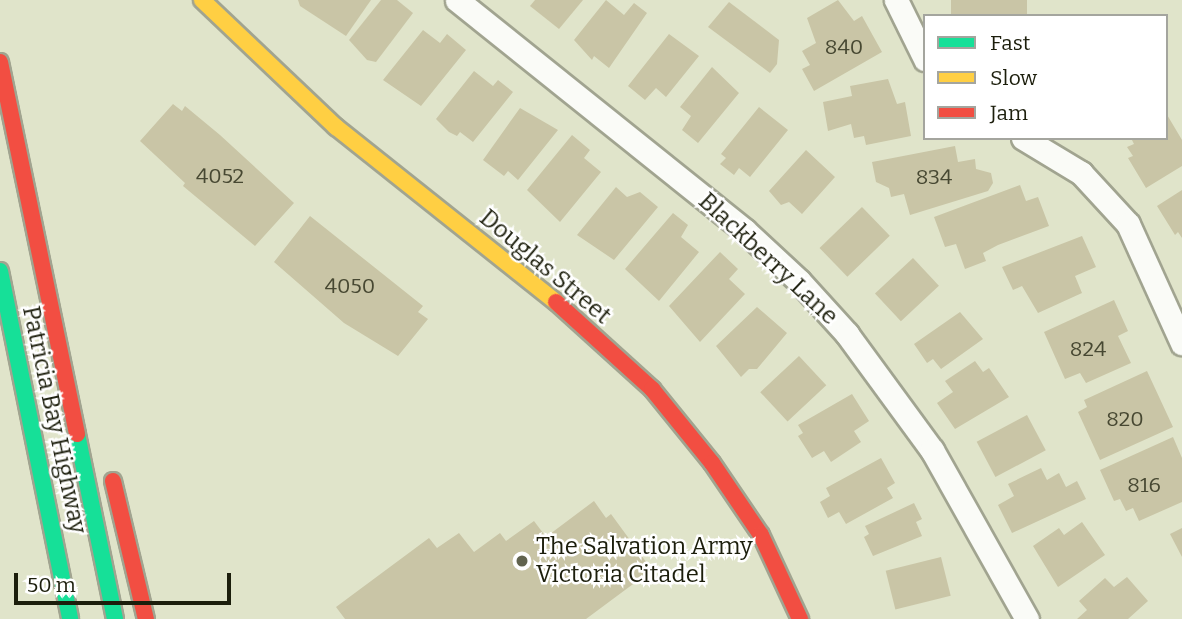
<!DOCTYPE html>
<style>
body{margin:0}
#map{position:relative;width:1182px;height:619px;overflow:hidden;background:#e0e4ca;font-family:Bitter,serif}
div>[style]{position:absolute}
.building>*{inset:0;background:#c9c5a6;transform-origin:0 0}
.roads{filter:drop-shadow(2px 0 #a1a490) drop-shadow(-2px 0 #a1a490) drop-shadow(0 2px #a1a490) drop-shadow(0 -2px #a1a490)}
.street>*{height:23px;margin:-11.5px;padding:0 11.5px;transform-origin:11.5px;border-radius:11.5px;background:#fafbf7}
.fast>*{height:16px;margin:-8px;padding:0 8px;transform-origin:8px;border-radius:8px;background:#16e098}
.slow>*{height:16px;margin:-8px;padding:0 8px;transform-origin:8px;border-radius:8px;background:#ffcf43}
.jam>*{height:16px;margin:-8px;padding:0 8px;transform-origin:8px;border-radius:8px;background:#f24e42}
.dots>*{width:19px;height:19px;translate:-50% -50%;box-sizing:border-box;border:4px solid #fff;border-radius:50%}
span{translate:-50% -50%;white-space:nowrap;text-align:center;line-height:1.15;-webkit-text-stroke:5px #fff;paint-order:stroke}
.number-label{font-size:21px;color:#474832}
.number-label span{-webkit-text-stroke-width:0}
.street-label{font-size:24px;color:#1c1e0c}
.poi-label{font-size:24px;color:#1c1e0c}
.left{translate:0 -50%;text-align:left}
.legend{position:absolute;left:923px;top:14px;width:245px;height:126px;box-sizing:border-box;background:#fff;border:2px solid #a4a59e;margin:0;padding:9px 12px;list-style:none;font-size:21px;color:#1c1e0c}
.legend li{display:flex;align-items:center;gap:14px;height:35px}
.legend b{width:35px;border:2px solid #a4a59e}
.scale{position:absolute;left:14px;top:573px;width:217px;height:32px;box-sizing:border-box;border:4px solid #1c1e0c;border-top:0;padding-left:9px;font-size:21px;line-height:24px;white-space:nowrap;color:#1c1e0c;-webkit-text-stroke:5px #fff;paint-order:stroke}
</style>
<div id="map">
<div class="building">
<div style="clip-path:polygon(298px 0,371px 0,346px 36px,300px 6px)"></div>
<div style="clip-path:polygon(381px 0,397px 0,413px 13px,376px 62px,367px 60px,349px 40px)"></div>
<div style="clip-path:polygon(535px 0,583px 0,559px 29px,530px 6px)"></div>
<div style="clip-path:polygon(606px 0,624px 15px,634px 3px,647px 13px,609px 68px,594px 56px,592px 60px,574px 40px)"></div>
<div style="clip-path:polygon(838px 0,854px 21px,862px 16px,882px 52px,814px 91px,802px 69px,810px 65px,802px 51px,816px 43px,807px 18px)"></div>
<div style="left:951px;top:0;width:76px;height:16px"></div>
<div style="clip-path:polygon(729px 2px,779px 40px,777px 64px,770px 73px,708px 27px)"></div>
<div style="clip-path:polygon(423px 30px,440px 43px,447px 34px,466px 50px,421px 106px,383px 80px)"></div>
<div style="clip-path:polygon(669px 34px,699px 56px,666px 97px,656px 88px,645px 100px,628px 86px)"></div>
<div style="clip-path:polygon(712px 67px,739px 93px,698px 143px,682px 130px,691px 116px,680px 107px)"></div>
<div style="clip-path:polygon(474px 71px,493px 86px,498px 80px,513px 92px,473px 142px,460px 132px,457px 136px,449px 132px,436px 119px)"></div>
<div style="clip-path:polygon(888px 79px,897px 104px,905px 102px,911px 136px,866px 145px,864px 136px,854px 138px,851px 124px,828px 131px,823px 102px,852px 96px,850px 86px)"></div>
<div style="clip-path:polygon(173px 104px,182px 111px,185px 106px,220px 135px,294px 203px,255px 246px,183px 186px,185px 183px,140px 141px)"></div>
<div style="clip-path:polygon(759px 107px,788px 130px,750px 177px,739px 168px,734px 175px,720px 164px,726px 158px,721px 154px)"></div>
<div style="clip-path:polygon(520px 108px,558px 130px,518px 180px,508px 171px,504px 176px,483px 160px)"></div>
<div style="clip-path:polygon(1166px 113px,1182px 140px,1182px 166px,1146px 188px,1128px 158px,1133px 156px,1127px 147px,1134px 144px,1131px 138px,1166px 138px)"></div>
<div style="clip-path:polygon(572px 135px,590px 150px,584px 158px,601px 172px,560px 222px,527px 190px)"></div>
<div style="clip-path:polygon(955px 146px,958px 162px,975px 159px,976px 169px,991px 173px,993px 183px,988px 191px,910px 215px,904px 194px,891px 197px,889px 188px,876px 182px,872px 162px)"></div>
<div style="clip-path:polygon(806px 150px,835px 177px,802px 214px,789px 202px,781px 205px,769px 191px)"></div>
<div style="clip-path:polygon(1020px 185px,1026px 201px,1038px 197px,1049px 226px,998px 245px,983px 253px,986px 261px,965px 269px,956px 244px,945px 247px,934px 217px)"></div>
<div style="clip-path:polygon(616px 187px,627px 197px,640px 192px,658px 207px,614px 260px,577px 235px)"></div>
<div style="clip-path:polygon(1182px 190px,1182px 238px,1178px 232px,1175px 235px,1157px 206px)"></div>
<div style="left:862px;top:207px;width:40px;height:59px;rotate:46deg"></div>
<div style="clip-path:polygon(673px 213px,688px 225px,681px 237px,699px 252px,659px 301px,625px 269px)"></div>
<div style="clip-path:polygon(310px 216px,423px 306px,418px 312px,428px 319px,398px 356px,344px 323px,274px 262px)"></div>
<div style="clip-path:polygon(1082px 236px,1096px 267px,1075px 276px,1082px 293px,1038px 313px,1022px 286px,1013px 290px,1002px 267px)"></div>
<div style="clip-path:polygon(720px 252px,738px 269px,729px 279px,745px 294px,700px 342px,669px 306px)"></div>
<div style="left:913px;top:258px;width:38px;height:52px;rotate:47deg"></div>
<div style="clip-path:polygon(1114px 300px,1128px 331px,1118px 336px,1131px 363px,1086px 383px,1080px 373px,1065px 379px,1044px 332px)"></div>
<div style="clip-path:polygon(757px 307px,787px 333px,757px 369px,749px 369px,741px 377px,716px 346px)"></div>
<div style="clip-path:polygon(960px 312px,983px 339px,941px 369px,933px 359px,927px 363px,914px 344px)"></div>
<div style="left:799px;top:356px;width:40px;height:53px;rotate:47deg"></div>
<div style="clip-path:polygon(975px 361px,983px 372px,989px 368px,1009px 397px,955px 429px,937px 403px,953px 392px,945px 381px)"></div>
<div style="clip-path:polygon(1147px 371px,1173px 427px,1100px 460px,1078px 412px,1087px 407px,1084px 400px)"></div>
<div style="clip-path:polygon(852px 394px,869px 421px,854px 431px,861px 442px,831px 462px,824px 451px,812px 458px,798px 436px,803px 433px,798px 425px)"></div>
<div style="left:1027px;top:415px;width:40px;height:57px;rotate:62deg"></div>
<div style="clip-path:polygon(1173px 437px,1182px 458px,1182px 502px,1139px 521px,1133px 508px,1126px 511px,1120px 499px,1114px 501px,1100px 470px)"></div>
<div style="clip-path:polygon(881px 458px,895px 483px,887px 488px,893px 498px,846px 524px,839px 512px,828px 518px,820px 502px,830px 496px,826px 488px)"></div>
<div style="clip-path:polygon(1041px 468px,1047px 480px,1059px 473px,1066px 487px,1077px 481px,1086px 499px,1012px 533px,998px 505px,1014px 496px,1008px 484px)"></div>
<div style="clip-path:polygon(594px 501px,606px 518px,611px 514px,652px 570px,586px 619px,345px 619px,336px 607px,429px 538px,437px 548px,459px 533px,474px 552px,500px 533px,506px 541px,534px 521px,546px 537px)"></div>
<div style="clip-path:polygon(914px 503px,922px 519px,916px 522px,922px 536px,873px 556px,864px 537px,869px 534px,865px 526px)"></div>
<div style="clip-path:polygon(1082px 522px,1105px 555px,1058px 587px,1033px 546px,1059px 528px,1064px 535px)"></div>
<div style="clip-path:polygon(1182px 528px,1182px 557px,1170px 534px)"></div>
<div style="left:941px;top:557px;width:40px;height:57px;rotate:76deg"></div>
<div style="clip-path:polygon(1127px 577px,1148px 601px,1128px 619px,1077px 619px,1087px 610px,1079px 601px,1105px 578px,1114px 587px)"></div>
</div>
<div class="roads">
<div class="street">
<div style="left:457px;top:0;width:368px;rotate:38.7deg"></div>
<div style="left:744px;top:230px;width:75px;rotate:42.8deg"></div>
<div style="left:799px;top:281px;width:72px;rotate:47.8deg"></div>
<div style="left:847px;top:334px;width:144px;rotate:53.8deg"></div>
<div style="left:932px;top:450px;width:194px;rotate:60.7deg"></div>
<div style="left:896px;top:0;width:66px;rotate:63.8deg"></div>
<div style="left:1023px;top:138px;width:68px;rotate:31.1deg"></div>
<div style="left:1081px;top:173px;width:69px;rotate:47.3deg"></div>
<div style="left:1128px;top:224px;width:131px;rotate:65.6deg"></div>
</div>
<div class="fast">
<div style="left:0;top:271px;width:355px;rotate:78.6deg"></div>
<div style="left:77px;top:434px;width:189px;rotate:78.4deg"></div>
</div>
<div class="slow">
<div style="left:202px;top:0;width:185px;rotate:43.5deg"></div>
<div style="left:336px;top:127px;width:281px;rotate:38.5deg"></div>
</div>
<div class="jam">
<div style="left:0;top:62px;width:380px;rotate:78.3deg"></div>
<div style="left:556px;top:302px;width:130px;rotate:42.2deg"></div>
<div style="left:652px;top:389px;width:95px;rotate:51deg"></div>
<div style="left:712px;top:463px;width:87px;rotate:55.8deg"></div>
<div style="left:761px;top:535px;width:93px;rotate:65.1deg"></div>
<div style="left:113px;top:481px;width:142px;rotate:76.6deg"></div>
</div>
</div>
<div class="dots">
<div style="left:522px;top:561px;background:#61634e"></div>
</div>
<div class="number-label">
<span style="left:844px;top:47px">840</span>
<span style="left:220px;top:176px">4052</span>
<span style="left:934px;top:177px">834</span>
<span style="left:350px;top:286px">4050</span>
<span style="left:1088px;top:349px">824</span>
<span style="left:1125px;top:419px">820</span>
<span style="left:1144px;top:485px">816</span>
</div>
<div class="street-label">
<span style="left:768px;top:259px;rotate:43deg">Blackberry Lane</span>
<span style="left:545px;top:267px;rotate:40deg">Douglas Street</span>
<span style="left:54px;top:420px;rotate:78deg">Patricia Bay Highway</span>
</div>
<div class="poi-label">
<span class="left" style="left:536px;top:561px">The Salvation Army<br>Victoria Citadel</span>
</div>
<ul class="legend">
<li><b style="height:9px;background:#16e098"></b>Fast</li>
<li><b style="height:9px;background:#ffcf43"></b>Slow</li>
<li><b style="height:9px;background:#f24e42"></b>Jam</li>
</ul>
<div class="scale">50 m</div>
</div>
